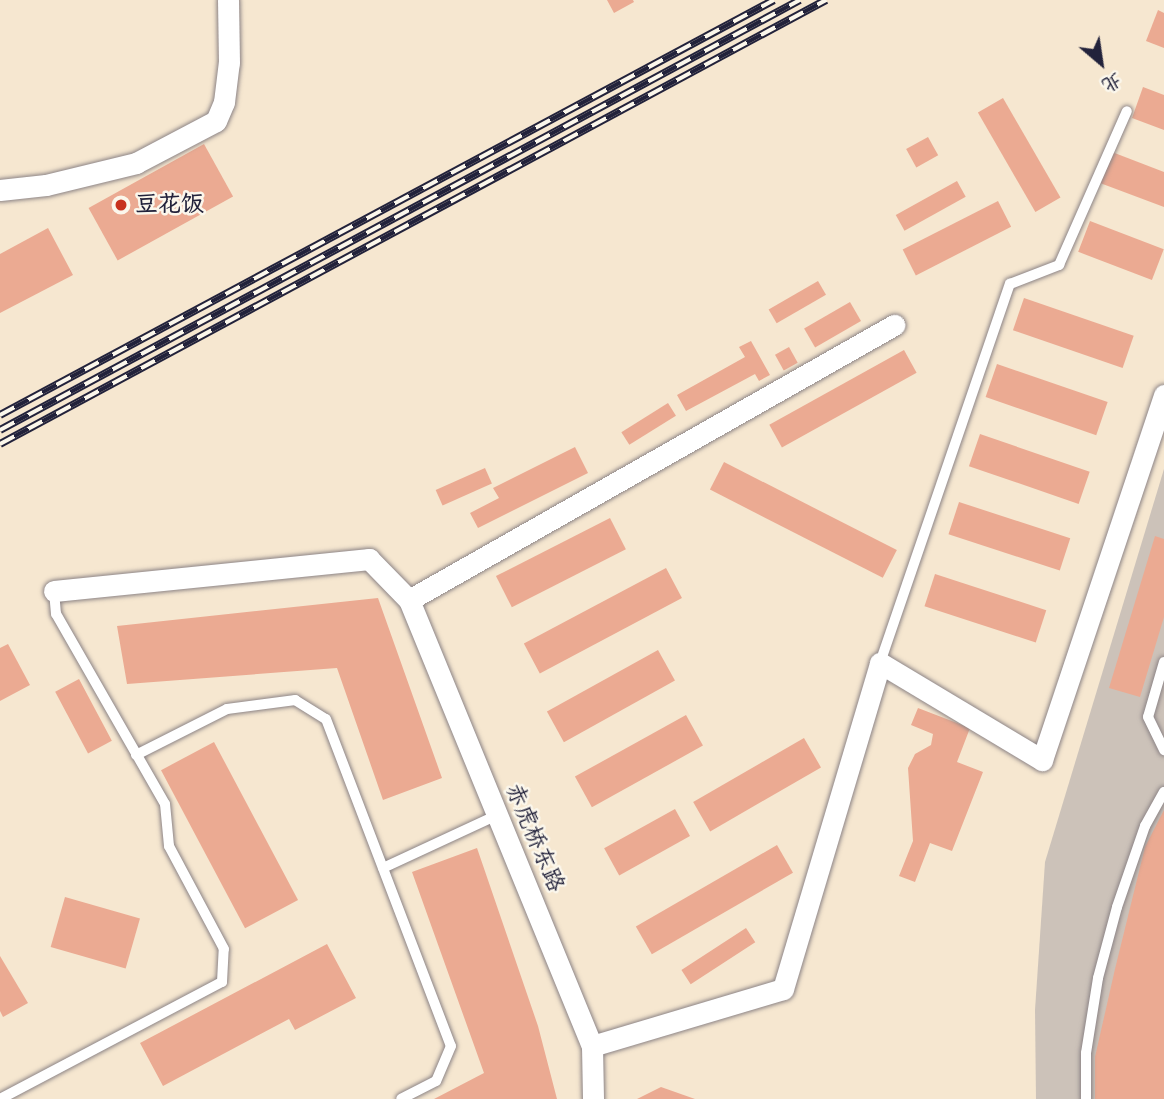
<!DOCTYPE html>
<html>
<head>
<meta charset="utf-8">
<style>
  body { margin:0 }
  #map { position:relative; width:1164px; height:1099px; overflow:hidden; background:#f6e7d0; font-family:Mynerve,"LXGW WenKai TC",sans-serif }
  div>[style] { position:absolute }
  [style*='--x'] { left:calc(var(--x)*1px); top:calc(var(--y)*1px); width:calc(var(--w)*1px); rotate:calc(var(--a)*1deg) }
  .industrial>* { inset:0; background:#ccc2b9 }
  .building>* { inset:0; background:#ebaa92; transform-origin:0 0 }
  .roads { filter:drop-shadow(0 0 2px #8c8486) drop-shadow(0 0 2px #8c8486) }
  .service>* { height:10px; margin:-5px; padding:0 5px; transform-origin:5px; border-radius:5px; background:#fff }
  .minor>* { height:21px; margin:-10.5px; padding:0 10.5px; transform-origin:10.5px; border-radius:10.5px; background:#fff }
  .rail>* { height:8px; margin-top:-4px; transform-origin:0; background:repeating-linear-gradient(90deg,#fbf7ec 0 16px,#22223b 0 32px); box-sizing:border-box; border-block:2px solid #22223b }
  .dots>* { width:19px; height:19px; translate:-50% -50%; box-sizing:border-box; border:4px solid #fbf7ec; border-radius:50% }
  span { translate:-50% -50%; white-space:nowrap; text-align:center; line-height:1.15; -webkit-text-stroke:5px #fbf7ec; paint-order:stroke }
  .poi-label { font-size:23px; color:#22223b; font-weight:700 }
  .left { translate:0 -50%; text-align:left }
  .street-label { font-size:23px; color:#22223b }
  .north { position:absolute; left:1066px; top:28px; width:70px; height:70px; -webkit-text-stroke:5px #fbf7ec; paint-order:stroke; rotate:151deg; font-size:19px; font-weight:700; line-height:28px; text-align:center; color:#22223b }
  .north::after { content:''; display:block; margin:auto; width:24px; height:32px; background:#22223b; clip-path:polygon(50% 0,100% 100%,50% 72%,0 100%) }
</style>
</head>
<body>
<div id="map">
  <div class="industrial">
    <div style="clip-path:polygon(1164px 469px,1164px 1099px,1036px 1099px,1035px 1010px,1045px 862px)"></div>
  </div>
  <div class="building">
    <div style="clip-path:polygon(607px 0,633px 0,634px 2px,614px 13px)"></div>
    <div style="clip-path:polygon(1158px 10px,1164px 13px,1164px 48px,1146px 41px)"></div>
    <div style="clip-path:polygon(1143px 87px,1164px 95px,1164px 130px,1132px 118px)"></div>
    <div style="left:1003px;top:98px;width:115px;height:29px;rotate:60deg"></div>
    <div style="left:928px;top:137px;width:21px;height:25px;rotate:61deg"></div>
    <div style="left:204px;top:144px;width:60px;height:132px;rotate:61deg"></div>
    <div style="clip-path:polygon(1112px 152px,1164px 172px,1164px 207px,1100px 183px)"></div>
    <div style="left:957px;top:181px;width:18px;height:70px;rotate:61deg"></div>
    <div style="left:998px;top:201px;width:29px;height:107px;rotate:63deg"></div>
    <div style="left:1090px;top:221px;width:79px;height:33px;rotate:21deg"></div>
    <div style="clip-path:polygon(48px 228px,73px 275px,0 313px,0 254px)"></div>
    <div style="left:818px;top:281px;width:16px;height:57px;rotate:60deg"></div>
    <div style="left:1024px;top:298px;width:116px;height:34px;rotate:19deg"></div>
    <div style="left:850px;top:302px;width:22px;height:53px;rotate:60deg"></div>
    <div style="clip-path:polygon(751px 341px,770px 375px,759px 381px,755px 374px,686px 411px,677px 395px,745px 357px,739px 347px)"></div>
    <div style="left:789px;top:347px;width:18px;height:16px;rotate:61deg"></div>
    <div style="left:904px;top:350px;width:26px;height:154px;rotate:61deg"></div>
    <div style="left:997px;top:364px;width:117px;height:35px;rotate:19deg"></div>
    <div style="left:668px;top:403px;width:15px;height:55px;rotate:58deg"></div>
    <div style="left:980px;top:434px;width:116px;height:34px;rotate:19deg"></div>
    <div style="clip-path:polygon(575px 447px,588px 473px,478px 528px,470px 513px,499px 498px,493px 488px)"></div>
    <div style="left:724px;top:462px;width:194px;height:31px;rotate:27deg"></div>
    <div style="left:485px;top:468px;width:17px;height:54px;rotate:66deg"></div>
    <div style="left:959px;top:502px;width:117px;height:34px;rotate:18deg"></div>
    <div style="left:610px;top:518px;width:35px;height:128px;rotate:63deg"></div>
    <div style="clip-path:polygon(1155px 536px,1164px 539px,1164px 617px,1140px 697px,1109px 688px)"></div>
    <div style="left:666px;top:568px;width:34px;height:161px;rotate:62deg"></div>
    <div style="left:935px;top:574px;width:117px;height:34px;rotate:18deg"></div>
    <div style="clip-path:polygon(378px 598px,442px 778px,383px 800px,337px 668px,127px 684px,117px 626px)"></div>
    <div style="clip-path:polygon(8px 644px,30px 685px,0 701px,0 648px)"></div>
    <div style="left:658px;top:650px;width:35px;height:127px;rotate:61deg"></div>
    <div style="left:79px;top:679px;width:70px;height:27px;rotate:62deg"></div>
    <div style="clip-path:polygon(918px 708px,970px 728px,957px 762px,983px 772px,952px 851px,930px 843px,915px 882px,899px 876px,913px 841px,908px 768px,915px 754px,931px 745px,933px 734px,911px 725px)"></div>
    <div style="left:686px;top:715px;width:35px;height:127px;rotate:61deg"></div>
    <div style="left:804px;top:738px;width:34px;height:128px;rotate:60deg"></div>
    <div style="left:214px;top:742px;width:179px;height:60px;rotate:62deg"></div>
    <div style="left:675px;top:809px;width:31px;height:81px;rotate:61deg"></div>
    <div style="clip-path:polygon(1164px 810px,1164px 1099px,1095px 1099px,1095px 1057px,1115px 969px,1145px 847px)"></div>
    <div style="left:777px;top:845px;width:32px;height:163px;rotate:60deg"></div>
    <div style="clip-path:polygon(477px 848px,538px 1026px,557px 1099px,434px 1099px,484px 1073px,412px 872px)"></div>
    <div style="left:65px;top:897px;width:78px;height:52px;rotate:16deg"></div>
    <div style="left:746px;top:928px;width:17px;height:77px;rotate:57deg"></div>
    <div style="clip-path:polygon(327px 944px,356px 998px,295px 1030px,289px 1019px,163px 1086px,140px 1043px)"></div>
    <div style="clip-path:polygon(0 956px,28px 1003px,3px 1017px,0 1011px)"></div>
    <div style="clip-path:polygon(661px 1087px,695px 1099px,637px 1099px)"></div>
  </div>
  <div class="roads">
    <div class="service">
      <div style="--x:1164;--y:662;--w:57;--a:106.2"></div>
      <div style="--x:1148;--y:717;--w:37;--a:64"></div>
      <div style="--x:880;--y:663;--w:401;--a:-71.1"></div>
      <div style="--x:1010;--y:284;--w:53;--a:-21.2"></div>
      <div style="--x:1059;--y:265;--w:168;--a:-66.2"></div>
      <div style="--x:136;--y:755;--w:102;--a:-26.8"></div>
      <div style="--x:227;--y:709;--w:69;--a:-7.5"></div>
      <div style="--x:295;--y:700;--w:36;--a:32"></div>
      <div style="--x:326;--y:719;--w:350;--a:69.1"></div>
      <div style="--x:451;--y:1046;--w:38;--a:113"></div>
      <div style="--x:436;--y:1081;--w:39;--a:153"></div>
      <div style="--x:383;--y:868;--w:123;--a:-24.9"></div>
      <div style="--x:0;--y:1099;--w:251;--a:-27.8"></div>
      <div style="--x:222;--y:982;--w:33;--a:-87"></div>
      <div style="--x:224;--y:949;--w:117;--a:-118.1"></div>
      <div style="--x:169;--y:846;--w:42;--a:-95.4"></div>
      <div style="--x:165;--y:804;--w:219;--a:-119.8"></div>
      <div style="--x:56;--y:614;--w:23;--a:-95"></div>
      <div style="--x:1086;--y:1099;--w:46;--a:-90"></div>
      <div style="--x:1086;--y:1053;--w:76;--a:-80.9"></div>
      <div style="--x:1098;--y:978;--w:73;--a:-75"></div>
      <div style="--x:1117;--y:907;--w:86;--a:-70.9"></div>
      <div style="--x:1145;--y:826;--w:39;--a:-61"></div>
    </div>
    <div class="minor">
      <div style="--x:0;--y:190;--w:46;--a:-6.2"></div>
      <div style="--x:46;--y:185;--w:93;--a:-13.7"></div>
      <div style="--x:136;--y:163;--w:90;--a:-27.7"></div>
      <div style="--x:216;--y:121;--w:21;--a:-67"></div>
      <div style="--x:224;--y:102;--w:39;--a:-83"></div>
      <div style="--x:229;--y:63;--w:63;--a:-90.9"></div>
      <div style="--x:54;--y:591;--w:317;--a:-5.8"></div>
      <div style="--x:369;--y:559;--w:57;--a:45.7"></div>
      <div style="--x:409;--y:600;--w:482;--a:67.7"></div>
      <div style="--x:592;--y:1046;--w:53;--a:88.9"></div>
      <div style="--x:409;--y:600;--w:558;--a:-29.55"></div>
      <div style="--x:592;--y:1046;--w:199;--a:-16.6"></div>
      <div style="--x:783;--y:989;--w:340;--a:-73.4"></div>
      <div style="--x:880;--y:663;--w:189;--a:30.9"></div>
      <div style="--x:1042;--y:760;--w:385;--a:-71.5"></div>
    </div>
  </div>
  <div class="rail">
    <div style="--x:0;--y:415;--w:878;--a:-28.2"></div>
    <div style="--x:0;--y:430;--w:908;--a:-28.26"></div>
    <div style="--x:0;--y:444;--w:938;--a:-28.26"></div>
  </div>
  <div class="dots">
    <div style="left:121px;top:205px;background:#c8321e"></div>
  </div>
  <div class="poi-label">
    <span class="left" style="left:135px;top:205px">豆花饭</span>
  </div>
  <div class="street-label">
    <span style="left:534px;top:838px;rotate:67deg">赤虎桥东路</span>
  </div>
  <div class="north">北</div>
</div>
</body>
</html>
